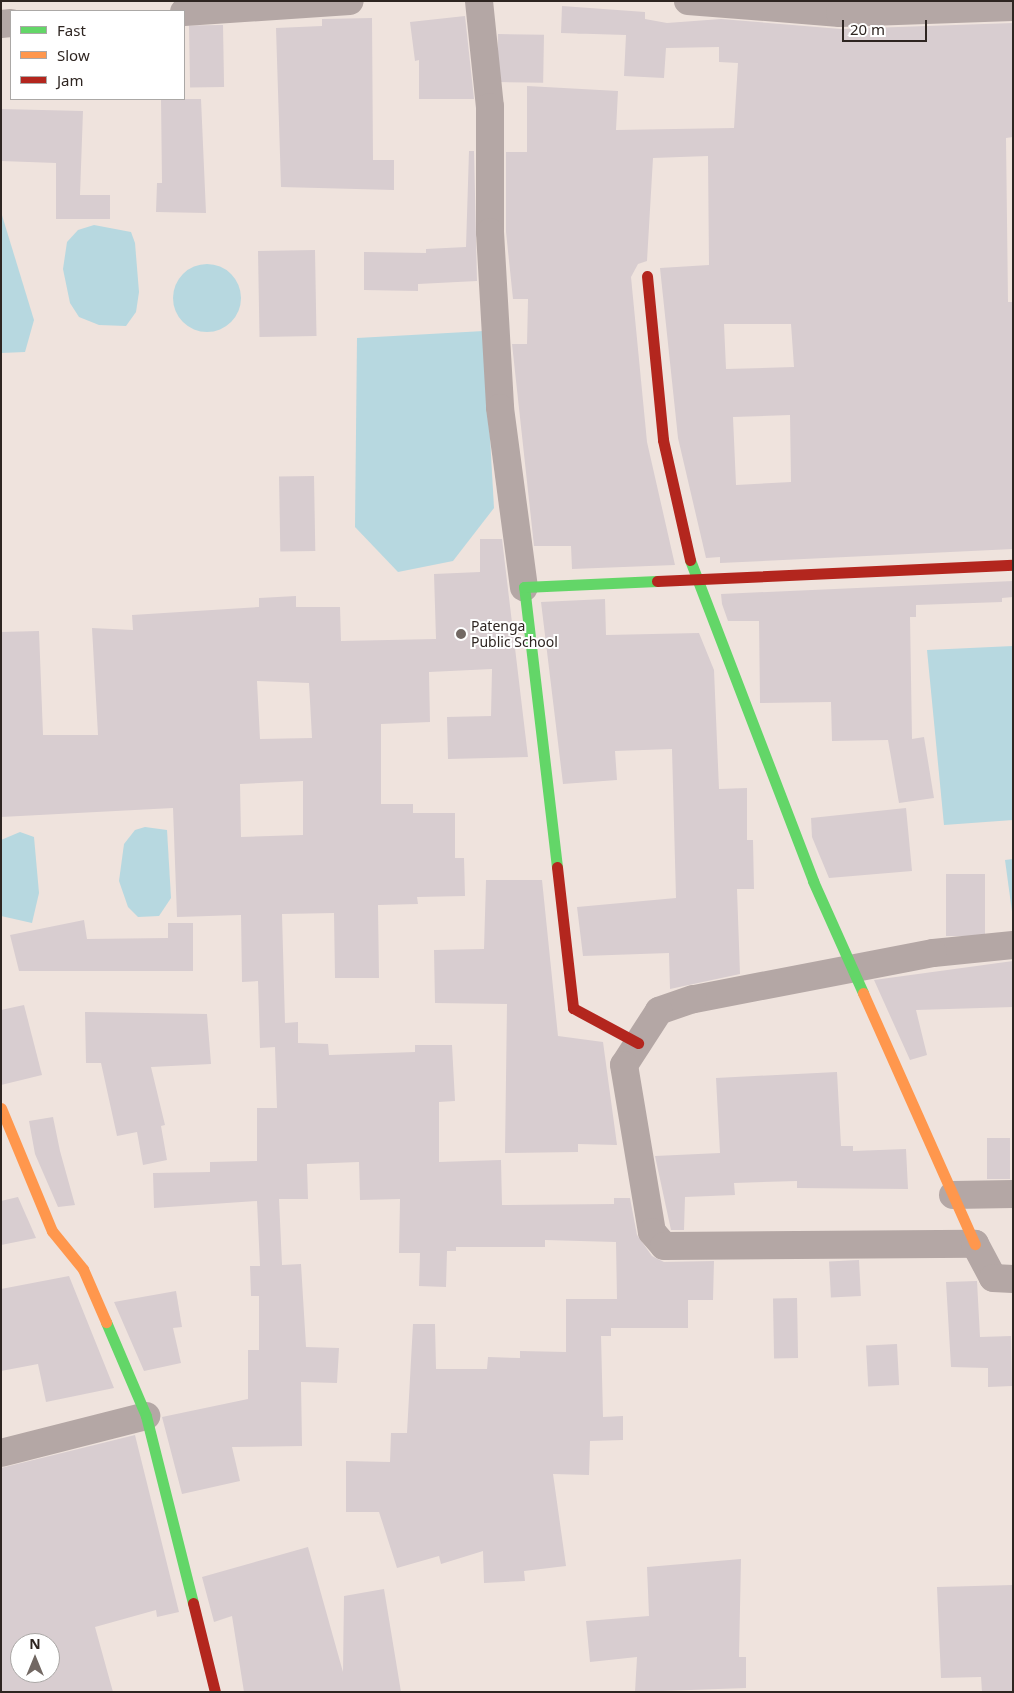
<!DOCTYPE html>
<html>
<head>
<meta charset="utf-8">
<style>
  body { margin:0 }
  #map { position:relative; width:1014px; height:1693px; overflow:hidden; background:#efe3dd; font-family:"Noto Sans",sans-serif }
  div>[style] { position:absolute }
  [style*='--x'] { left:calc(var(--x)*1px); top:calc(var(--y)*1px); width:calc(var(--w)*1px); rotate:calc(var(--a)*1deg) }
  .water>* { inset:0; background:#b7d8e0 }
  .round { border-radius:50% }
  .building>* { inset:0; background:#d8cdd0; transform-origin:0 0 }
  .street>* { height:28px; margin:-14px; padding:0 14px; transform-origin:14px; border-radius:14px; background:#b4a7a5 }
  .fast>* { height:11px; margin:-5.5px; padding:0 5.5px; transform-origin:5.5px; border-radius:5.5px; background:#63d668 }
  .slow>* { height:11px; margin:-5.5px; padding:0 5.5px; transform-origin:5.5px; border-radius:5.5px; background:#ff974d }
  .jam>* { height:11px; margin:-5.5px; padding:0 5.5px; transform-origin:5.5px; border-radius:5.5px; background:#b3261e }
  .dots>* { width:14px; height:14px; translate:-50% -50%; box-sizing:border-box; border:2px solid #fff; border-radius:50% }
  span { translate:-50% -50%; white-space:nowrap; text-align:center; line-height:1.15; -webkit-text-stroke:4px #fff; paint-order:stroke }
  .poi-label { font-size:14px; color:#2e2521 }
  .left { translate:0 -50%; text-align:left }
  .frame { position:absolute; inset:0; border:2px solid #2e2521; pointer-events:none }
  .legend { position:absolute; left:10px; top:10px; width:175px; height:90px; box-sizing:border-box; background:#fff; border:1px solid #aba8a6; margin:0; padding:6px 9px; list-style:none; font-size:15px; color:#2e2521 }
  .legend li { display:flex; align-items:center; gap:10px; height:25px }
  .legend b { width:25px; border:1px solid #aba8a6 }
  .north { position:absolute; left:10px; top:1633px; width:50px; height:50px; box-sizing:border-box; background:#fff; border:1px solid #aba8a6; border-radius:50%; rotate:0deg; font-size:14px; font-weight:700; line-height:20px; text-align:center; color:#2e2521 }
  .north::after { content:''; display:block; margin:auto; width:18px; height:22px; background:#726863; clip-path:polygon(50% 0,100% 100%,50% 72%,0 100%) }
  .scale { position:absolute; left:842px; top:20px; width:85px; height:22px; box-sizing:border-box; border:2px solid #2e2521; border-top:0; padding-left:6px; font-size:15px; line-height:18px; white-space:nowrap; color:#2e2521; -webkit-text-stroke:4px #fff; paint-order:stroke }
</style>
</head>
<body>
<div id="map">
  <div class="water">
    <div style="clip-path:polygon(1px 212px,34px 320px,25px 352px,1px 353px)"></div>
    <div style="clip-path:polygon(94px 225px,131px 232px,135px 243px,139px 292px,136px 312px,126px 326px,99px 325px,79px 317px,70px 303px,63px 269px,67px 242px,78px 230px)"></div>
    <div class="round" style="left:173px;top:264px;width:68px;height:68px"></div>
    <div style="clip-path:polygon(484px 331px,494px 508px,453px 561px,398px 572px,355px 527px,357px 338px)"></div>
    <div style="clip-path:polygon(1013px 646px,1013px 820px,944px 825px,927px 650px)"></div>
    <div style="clip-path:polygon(145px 827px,167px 830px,171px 898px,159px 916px,138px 917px,128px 907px,119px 881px,124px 844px,135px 830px)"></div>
    <div style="clip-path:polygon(20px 832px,34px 837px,39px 893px,32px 923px,1px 916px,1px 840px)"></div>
    <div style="clip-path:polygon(1013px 859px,1013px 919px,1005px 860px)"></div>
  </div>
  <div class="building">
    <div style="clip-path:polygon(evenodd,562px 6px,645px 12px,645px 19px,667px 23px,721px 19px,841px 29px,1013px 23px,1013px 137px,1006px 138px,1008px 302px,1013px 302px,1013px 549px,720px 563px,720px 557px,706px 558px,678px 438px,660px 268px,709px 265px,708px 156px,653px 158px,647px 261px,638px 264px,631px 277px,647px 442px,675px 565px,572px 569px,571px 546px,534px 546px,512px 344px,527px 344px,528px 299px,513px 299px,506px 232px,506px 152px,527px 152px,527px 86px,618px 91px,616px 130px,734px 128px,738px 63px,719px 62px,719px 47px,666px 48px,664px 78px,624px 76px,626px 35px,561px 33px,562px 6px,724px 324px,791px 324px,794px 367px,726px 369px,724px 324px,562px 6px,790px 415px,791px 482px,736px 485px,733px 417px,790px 415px)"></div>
    <div style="clip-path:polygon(465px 16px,474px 99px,419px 99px,419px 60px,415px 61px,410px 22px)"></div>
    <div style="clip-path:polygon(372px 18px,373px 160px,394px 160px,394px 190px,281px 187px,276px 28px,322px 26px,322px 19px)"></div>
    <div style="left:223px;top:25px;width:62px;height:34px;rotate:89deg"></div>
    <div style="left:498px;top:34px;width:46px;height:48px;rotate:1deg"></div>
    <div style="clip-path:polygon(161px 99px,201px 99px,206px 213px,156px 212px,157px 183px,162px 183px)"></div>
    <div style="clip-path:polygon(1px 109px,83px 111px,80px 195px,110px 195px,110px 219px,56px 219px,56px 163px,1px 161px)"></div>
    <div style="clip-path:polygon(469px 151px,474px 151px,477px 281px,418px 284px,418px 291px,364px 290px,364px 252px,426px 253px,426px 249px,466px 247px)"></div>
    <div style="left:315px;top:250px;width:86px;height:57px;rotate:89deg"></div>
    <div style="left:314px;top:476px;width:75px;height:35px;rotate:89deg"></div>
    <div style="clip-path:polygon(evenodd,480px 539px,502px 539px,528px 757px,448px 759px,447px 717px,491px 716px,492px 669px,429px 672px,430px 722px,381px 724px,381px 804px,413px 804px,413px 813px,455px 813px,455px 858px,464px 858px,465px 896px,417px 897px,418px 904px,378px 905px,379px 978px,335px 978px,334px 913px,282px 914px,285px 1023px,298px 1022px,298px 1043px,328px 1044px,329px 1055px,415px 1052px,415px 1045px,452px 1045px,455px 1101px,439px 1102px,439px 1162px,501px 1160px,502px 1205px,614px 1204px,614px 1198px,630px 1198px,637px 1235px,652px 1256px,664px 1262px,714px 1261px,713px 1300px,688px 1300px,688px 1328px,611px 1328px,611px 1336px,601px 1336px,603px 1417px,623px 1416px,623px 1440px,590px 1441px,589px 1475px,553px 1474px,566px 1566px,524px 1571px,525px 1581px,484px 1583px,483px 1551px,441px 1564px,439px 1556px,397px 1568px,379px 1512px,346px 1512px,346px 1461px,390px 1462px,391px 1433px,407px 1433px,413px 1324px,435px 1324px,436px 1369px,487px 1369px,488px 1357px,520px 1358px,520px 1351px,566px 1352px,566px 1299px,617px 1299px,616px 1242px,545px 1240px,545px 1247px,456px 1247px,456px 1251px,447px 1251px,446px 1287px,419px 1286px,420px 1253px,399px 1253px,400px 1199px,360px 1200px,359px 1162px,307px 1164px,308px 1199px,279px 1199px,282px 1265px,301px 1264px,306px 1347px,339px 1348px,337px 1383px,301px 1382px,302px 1446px,232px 1447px,240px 1481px,182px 1494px,162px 1417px,248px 1399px,248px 1350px,259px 1350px,259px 1296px,251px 1296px,250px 1266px,260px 1266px,257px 1201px,154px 1208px,153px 1173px,210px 1172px,210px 1162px,257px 1161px,257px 1108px,277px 1108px,275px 1047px,260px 1048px,258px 981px,242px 982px,241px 915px,177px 917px,173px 808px,1px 817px,1px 632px,39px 631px,43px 735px,98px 735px,92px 628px,133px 630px,132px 615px,259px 607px,259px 598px,296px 596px,296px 607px,340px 607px,341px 641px,436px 639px,434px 574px,480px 572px,480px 539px,257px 681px,309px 683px,312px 738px,260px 739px,257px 681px,480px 539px,303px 781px,303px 835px,241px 837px,240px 784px,303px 781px)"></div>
    <div style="clip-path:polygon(1013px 581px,1013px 597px,1002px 598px,1002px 602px,916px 605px,916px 617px,910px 617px,912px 739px,924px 737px,934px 798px,899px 803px,888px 740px,832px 741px,831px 702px,760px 703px,759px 621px,728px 621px,722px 604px,721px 594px)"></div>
    <div style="clip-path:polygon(605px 599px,606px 635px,699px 633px,714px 670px,719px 789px,747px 788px,747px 840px,753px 840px,754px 889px,737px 889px,740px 974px,670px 989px,669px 953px,583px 956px,577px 907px,676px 898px,672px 749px,615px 751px,617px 780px,563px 784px,541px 602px)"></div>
    <div style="clip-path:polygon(906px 808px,912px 871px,829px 878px,812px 837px,811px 818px)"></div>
    <div style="left:946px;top:874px;width:39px;height:62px"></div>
    <div style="clip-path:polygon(486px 880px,542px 880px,558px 1036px,603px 1042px,617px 1145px,578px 1144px,578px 1152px,505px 1153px,507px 1004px,435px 1003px,434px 950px,484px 949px)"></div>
    <div style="clip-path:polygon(84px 920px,87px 939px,168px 938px,168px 923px,193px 923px,193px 971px,19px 971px,10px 935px)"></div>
    <div style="clip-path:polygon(1013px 961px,1013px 1007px,916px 1010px,927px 1055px,910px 1060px,874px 980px)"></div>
    <div style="clip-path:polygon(24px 1005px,42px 1075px,1px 1085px,1px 1010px)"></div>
    <div style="clip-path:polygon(85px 1012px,207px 1014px,211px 1064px,151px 1067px,165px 1125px,161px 1126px,167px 1160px,143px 1165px,137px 1132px,117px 1136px,101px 1063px,86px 1063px)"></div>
    <div style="clip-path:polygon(837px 1072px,841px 1146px,853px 1146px,853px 1151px,906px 1149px,908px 1189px,797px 1188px,797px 1181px,734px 1183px,735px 1195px,685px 1197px,684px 1230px,671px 1230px,655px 1156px,720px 1153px,716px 1078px)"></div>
    <div style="clip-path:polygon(53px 1117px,60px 1151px,75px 1205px,58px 1207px,35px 1154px,29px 1121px)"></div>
    <div style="left:987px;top:1138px;width:23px;height:41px"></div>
    <div style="clip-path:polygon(18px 1197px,36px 1238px,1px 1245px,1px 1201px)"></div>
    <div style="left:859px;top:1260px;width:36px;height:30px;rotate:87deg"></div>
    <div style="clip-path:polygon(69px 1276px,114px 1388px,46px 1402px,38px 1364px,1px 1371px,1px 1289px)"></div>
    <div style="clip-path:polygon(977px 1281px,980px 1337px,1011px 1336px,1012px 1386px,988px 1387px,988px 1368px,951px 1367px,946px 1282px)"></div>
    <div style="clip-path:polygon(176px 1291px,182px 1327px,173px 1328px,181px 1363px,144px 1371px,114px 1302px)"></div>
    <div style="left:797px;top:1298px;width:60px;height:24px;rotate:89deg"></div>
    <div style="left:897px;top:1344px;width:41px;height:31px;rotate:87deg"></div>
    <div style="clip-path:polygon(evenodd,135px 1435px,179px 1612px,157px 1617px,156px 1610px,95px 1627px,113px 1692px,1px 1692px,1px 1468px,135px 1435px,20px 1643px,50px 1643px,50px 1673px,20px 1673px,20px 1643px)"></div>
    <div style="clip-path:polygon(308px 1547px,343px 1672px,344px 1596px,384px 1589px,401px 1692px,244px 1692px,232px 1616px,214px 1622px,202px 1577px)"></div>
    <div style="clip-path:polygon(741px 1559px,739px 1657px,746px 1657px,746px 1688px,635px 1692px,637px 1657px,590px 1662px,586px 1621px,649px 1616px,647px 1567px)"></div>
    <div style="clip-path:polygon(1013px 1585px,1013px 1692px,982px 1692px,981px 1677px,941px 1678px,937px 1587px)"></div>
  </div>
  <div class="street">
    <div style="--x:479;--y:1;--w:107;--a:84.1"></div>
    <div style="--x:490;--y:107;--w:125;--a:90"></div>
    <div style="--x:490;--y:232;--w:176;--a:86.7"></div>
    <div style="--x:500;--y:408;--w:181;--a:82.4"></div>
    <div style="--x:688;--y:1;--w:152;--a:4.5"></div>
    <div style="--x:840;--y:13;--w:173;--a:-2"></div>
    <div style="--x:184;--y:12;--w:166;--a:-3.8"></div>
    <div style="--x:1;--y:24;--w:10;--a:-6"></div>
    <div style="--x:1013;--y:945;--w:80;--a:174.3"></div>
    <div style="--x:933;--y:953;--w:244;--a:169.1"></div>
    <div style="--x:693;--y:999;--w:36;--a:161"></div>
    <div style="--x:659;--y:1011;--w:64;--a:122.9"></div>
    <div style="--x:624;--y:1065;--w:169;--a:80.5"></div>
    <div style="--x:652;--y:1232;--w:18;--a:49"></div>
    <div style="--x:664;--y:1246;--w:311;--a:-0.4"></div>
    <div style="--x:975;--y:1244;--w:38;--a:62"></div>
    <div style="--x:993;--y:1278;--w:20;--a:3"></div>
    <div style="--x:953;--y:1195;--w:60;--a:-1"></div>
    <div style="--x:1;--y:1453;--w:150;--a:-14.3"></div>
  </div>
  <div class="fast">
    <div style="--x:690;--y:560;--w:344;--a:69"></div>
    <div style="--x:813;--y:881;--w:123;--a:65.9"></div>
    <div style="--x:557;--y:867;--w:282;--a:-96.7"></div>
    <div style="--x:524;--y:587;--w:133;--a:-2.6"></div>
    <div style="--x:106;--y:1322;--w:102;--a:66.9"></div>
    <div style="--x:146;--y:1416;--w:193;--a:75.9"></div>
  </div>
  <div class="slow">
    <div style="--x:863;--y:993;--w:275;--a:66"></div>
    <div style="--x:1;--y:1108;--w:133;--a:67.5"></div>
    <div style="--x:52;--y:1231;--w:49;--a:50.8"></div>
    <div style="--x:83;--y:1269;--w:58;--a:66.5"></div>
  </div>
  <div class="jam">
    <div style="--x:647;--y:276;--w:165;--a:84.4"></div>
    <div style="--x:663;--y:440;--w:123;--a:77.3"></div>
    <div style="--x:657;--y:581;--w:356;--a:-2.6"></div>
    <div style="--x:557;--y:867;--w:142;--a:83.5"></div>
    <div style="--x:573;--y:1008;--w:74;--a:28.3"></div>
    <div style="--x:193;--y:1603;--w:92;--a:76.1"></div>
  </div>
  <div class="dots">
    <div style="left:461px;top:634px;background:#726863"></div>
  </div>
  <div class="poi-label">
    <span class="left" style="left:471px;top:634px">Patenga<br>Public School</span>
  </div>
  <div class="frame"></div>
  <ul class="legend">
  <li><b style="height:6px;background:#63d668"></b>Fast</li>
  <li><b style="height:6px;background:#ff974d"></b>Slow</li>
  <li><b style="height:6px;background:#b3261e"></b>Jam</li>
  </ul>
  <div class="north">N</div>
  <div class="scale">20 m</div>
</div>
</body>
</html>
